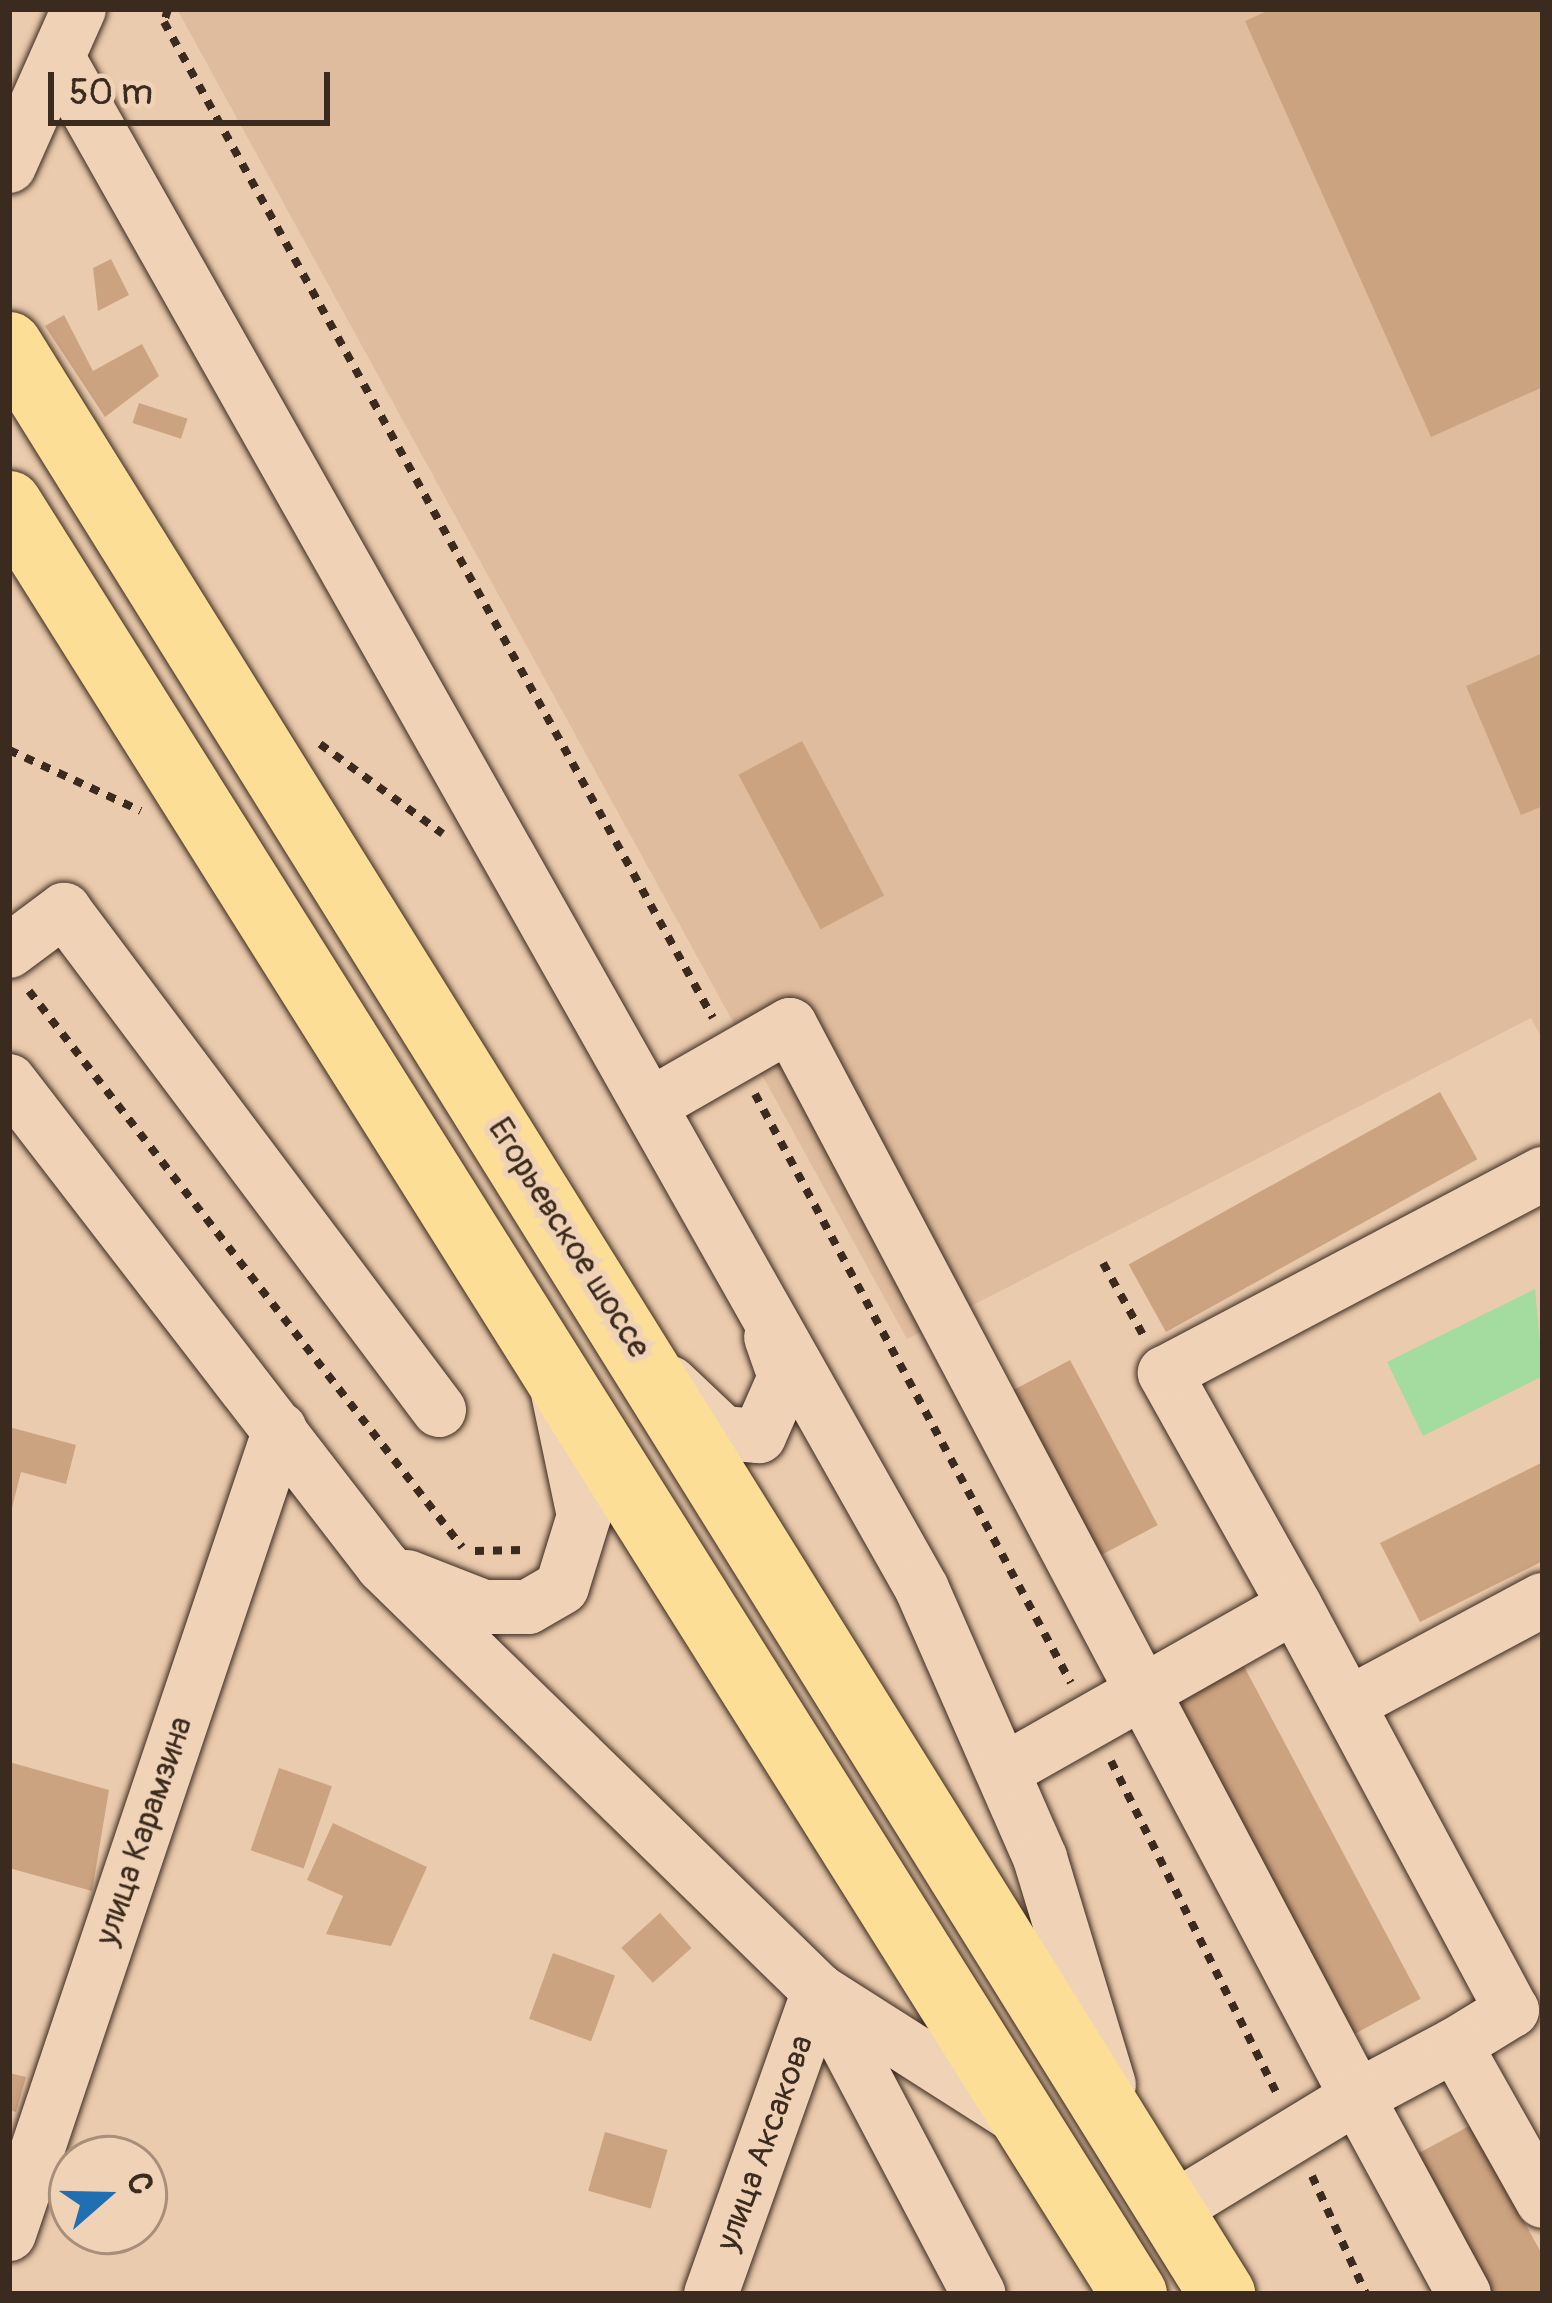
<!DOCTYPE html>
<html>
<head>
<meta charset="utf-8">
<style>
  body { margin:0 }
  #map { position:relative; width:1552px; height:2303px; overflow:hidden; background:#ebcbad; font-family:Pangolin,sans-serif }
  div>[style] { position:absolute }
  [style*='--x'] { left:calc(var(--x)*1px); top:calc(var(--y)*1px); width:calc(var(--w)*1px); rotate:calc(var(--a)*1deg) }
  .built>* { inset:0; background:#dfbc9d }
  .green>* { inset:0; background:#a4db9f }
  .building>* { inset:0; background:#cca381; transform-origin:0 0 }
  .path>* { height:8px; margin-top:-4px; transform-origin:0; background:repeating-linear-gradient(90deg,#3b2a1e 0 9px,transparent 0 18px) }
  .roads { filter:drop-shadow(0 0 3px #3b2a1e) drop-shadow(0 0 3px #3b2a1e) }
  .minor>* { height:54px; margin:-27px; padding:0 27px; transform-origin:27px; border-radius:27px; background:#f0d3b7 }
  .major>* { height:66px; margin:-33px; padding:0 33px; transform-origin:33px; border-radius:33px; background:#fcde96 }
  span { translate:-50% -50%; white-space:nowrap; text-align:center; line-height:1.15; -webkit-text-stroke:12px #f0d3b7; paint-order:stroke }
  .street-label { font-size:33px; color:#3b2a1e }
  .frame { position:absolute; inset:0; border:12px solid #3b2a1e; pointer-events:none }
  .north { position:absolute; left:48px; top:2135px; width:120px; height:120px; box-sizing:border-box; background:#f0d3b7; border:3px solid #a88f7a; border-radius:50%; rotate:70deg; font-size:33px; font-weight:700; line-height:48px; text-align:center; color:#3b2a1e }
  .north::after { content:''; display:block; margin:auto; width:42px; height:54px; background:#1f6fb2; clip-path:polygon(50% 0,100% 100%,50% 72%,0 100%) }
  .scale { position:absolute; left:48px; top:72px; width:282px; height:54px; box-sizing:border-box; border:6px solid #3b2a1e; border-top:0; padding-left:15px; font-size:36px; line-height:42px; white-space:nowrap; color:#3b2a1e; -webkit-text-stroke:9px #f0d3b7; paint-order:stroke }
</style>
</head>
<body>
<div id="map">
  <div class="built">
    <div style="clip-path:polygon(177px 9px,1543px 9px,1543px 1040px,1531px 1018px,907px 1339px)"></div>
  </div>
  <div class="green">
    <div style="clip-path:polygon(1535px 1289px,1543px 1376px,1423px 1436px,1387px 1362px)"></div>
  </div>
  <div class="building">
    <div style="clip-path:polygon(1272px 9px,1543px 9px,1543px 387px,1431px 437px,1245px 21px)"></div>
    <div style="clip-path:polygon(111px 259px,129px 295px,98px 311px,93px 268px)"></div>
    <div style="clip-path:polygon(64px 315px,93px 371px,142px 344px,159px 376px,105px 417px,45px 326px)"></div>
    <div style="left:139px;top:403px;width:51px;height:21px;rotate:18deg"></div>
    <div style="clip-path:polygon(1543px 653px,1543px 806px,1521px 815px,1466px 686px)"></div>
    <div style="left:802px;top:741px;width:175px;height:72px;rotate:62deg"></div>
    <div style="left:1440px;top:1092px;width:77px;height:356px;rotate:61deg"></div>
    <div style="left:1070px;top:1360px;width:187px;height:74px;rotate:62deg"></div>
    <div style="clip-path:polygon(9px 1427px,76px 1445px,66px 1484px,21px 1472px,11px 1512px)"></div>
    <div style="clip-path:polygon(1543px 1462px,1543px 1561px,1420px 1622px,1380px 1543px)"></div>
    <div style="left:1239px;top:1657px;width:387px;height:77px;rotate:62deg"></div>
    <div style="clip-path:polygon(9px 1762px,109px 1790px,92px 1891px,9px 1868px)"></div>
    <div style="left:279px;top:1768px;width:56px;height:87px;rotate:19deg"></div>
    <div style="clip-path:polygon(333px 1823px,427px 1867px,391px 1946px,326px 1934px,343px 1896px,307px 1880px)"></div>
    <div style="left:660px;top:1913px;width:47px;height:52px;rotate:48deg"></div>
    <div style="left:553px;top:1953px;width:66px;height:70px;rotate:20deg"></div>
    <div style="clip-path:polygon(9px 2073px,26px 2077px,16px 2112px,9px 2110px)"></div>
    <div style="clip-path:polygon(1471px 2125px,1543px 2256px,1543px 2294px,1479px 2294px,1406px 2160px)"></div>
    <div style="left:605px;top:2132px;width:65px;height:61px;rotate:16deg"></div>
  </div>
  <div class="path">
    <div style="--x:168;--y:9;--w:14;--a:107"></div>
    <div style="--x:164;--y:22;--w:1137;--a:61.14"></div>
    <div style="--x:320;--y:744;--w:152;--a:36.2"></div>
    <div style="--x:9;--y:750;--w:145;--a:24.8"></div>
    <div style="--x:29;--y:991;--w:705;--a:52.09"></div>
    <div style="--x:755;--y:1094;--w:668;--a:61.79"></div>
    <div style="--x:1103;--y:1263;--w:82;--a:60.9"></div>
    <div style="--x:475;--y:1551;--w:50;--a:-1.1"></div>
    <div style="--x:1111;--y:1761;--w:374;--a:63.5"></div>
    <div style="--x:1312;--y:2176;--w:130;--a:65.4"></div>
  </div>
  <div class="roads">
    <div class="minor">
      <div style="--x:58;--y:58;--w:1758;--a:60.56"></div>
      <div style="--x:922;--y:1589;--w:294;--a:66.3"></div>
      <div style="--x:1040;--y:1858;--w:237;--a:73.1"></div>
      <div style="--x:9;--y:166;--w:172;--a:-66"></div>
      <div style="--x:9;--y:951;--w:69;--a:-36.7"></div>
      <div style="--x:64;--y:910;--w:625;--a:53.13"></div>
      <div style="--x:9;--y:1081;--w:612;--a:52.36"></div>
      <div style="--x:383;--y:1566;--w:609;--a:44.27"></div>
      <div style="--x:819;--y:1991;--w:236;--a:32.5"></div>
      <div style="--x:652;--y:1104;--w:159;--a:-29.8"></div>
      <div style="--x:790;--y:1025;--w:1213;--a:62.12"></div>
      <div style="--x:1357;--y:2097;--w:111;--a:-28"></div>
      <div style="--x:670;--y:1383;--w:73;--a:43.3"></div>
      <div style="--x:723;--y:1433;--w:36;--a:5"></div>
      <div style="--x:759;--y:1436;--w:64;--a:-66.2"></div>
      <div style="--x:785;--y:1377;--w:42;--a:-109.3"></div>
      <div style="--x:407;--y:1577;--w:83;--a:21.3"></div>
      <div style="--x:484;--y:1607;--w:44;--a:0"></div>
      <div style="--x:528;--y:1607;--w:39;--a:-30"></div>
      <div style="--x:562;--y:1587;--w:74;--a:-72.8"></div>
      <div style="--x:584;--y:1516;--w:126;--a:-101.9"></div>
      <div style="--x:1295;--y:1606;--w:267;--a:-119.2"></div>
      <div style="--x:1165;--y:1373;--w:427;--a:-27.8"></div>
      <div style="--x:1348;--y:1704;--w:221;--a:-28.1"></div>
      <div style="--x:1003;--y:1771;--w:335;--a:-29.5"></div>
      <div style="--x:1295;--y:1606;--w:459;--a:61.8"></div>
      <div style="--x:1512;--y:2010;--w:67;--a:148.4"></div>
      <div style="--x:1455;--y:2045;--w:179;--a:60.6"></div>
      <div style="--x:820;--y:1993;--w:340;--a:62.2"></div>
      <div style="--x:1171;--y:2210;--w:218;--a:-31.3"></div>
      <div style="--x:1357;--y:2097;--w:224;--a:61.5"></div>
      <div style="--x:9;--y:2234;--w:849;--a:-71.39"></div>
      <div style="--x:711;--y:2294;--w:322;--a:-70.4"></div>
    </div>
    <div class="major">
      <div style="--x:9;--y:345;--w:2296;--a:58.1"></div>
      <div style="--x:9;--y:504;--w:2114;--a:57.85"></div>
    </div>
  </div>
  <div class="street-label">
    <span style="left:569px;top:1238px;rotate:58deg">Егорьевское шоссе</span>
    <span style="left:144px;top:1831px;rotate:-71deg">улица Карамзина</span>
    <span style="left:765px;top:2143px;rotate:-70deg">улица Аксакова</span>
  </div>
  <div class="frame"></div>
  <div class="north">С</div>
  <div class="scale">50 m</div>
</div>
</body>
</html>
